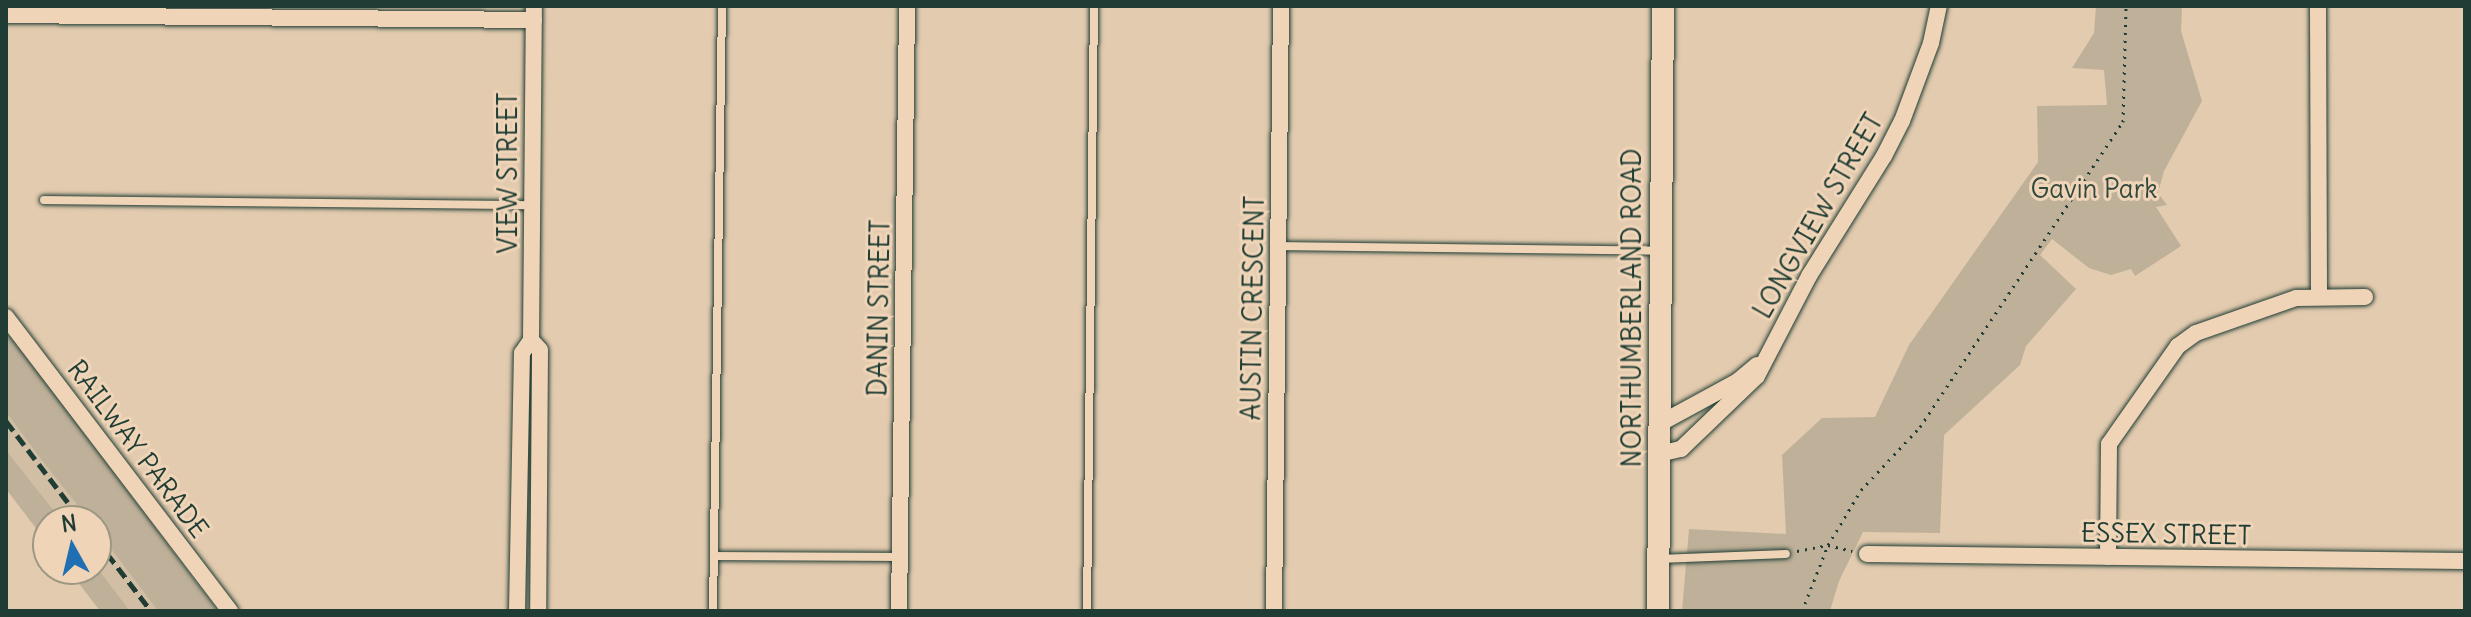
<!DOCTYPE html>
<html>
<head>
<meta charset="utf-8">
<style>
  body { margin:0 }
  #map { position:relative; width:2471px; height:617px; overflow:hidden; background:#e3cbaf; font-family:Delius,sans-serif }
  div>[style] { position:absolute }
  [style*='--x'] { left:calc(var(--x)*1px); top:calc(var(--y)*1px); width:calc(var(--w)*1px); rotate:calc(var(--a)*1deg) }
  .built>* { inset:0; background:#d1bea4 }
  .green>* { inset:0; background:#bfb099 }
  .path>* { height:3px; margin-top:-1.5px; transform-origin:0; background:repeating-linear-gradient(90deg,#1f3d34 0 2px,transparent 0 8px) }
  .roads { filter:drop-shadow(0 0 2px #1f3d34) drop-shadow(0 0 2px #1f3d34) }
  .lane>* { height:8px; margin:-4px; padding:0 4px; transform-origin:4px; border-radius:4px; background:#f0d4b7 }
  .street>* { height:16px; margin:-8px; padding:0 8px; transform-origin:8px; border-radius:8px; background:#f0d4b7 }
  .secondary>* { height:22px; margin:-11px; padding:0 11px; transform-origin:11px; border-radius:11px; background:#f0d4b7 }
  .rail>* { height:5px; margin-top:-2.5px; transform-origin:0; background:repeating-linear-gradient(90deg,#1f3d34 0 12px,transparent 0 18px) }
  span { translate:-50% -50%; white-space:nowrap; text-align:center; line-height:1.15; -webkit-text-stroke:6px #f0d4b7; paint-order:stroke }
  .street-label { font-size:26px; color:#1f3d34 }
  .park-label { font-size:26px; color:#2f483e }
  .frame { position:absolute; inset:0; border:8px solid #1f3d34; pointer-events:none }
  .north { position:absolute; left:32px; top:505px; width:80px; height:80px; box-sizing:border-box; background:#f0d4b7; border:2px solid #9c9883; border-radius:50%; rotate:352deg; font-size:22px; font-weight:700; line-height:32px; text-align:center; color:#1f3d34 }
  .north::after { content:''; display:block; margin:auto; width:28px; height:36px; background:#1f6fb2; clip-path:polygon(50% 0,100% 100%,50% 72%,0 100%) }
</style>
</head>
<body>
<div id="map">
  <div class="built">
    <div style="clip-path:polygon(6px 412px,40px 458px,90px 521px,62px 521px,6px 450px)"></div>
    <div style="clip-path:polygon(96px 529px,158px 611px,130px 611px,96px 566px)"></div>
  </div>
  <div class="green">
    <div style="clip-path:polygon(2096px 6px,2182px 6px,2181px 31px,2202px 101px,2164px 171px,2158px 193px,2167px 205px,2156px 207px,2181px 246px,2135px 276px,2131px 269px,2111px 275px,2089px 268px,2052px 239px,2040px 255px,2076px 289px,2026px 346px,2020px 365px,1944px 435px,1940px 533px,1863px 532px,1839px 581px,1830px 611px,1682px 611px,1689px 529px,1786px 534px,1782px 455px,1822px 418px,1875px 417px,1909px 345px,2038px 162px,2037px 106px,2107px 105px,2104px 70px,2072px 68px,2094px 33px)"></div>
    <div style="clip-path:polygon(6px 332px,54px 393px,218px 611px,158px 611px,96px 529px,96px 521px,90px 521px,40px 458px,6px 412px)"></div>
    <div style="clip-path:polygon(6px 450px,62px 521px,48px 521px,48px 544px,6px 489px)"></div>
    <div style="clip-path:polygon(96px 566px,130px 611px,100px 611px,68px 569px,96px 569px)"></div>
  </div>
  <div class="path">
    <div style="--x:1797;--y:551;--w:32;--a:-11"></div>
    <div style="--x:1828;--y:545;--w:25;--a:14"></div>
    <div style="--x:1802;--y:611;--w:71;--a:-68.5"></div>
    <div style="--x:1828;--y:545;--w:64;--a:-59"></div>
    <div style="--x:1861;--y:490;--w:86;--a:-46.9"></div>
    <div style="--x:1920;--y:427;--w:366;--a:-56.4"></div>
    <div style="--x:2123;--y:122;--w:116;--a:-88.5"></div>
  </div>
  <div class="roads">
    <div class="lane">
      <div style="--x:44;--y:200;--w:487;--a:0.6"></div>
      <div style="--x:1278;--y:246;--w:382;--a:0.7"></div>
      <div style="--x:714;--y:556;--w:186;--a:0.3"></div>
      <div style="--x:1659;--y:559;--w:127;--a:-2.3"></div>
      <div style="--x:713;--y:611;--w:605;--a:-89.15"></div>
      <div style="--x:1087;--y:611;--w:605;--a:-89.34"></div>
    </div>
    <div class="street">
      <div style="--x:2318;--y:6;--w:290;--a:89.8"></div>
      <div style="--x:6;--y:15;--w:528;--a:0.54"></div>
      <div style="--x:6;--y:317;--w:370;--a:52.7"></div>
      <div style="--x:531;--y:340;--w:13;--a:48"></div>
      <div style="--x:540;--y:350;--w:261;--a:90.4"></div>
      <div style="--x:1659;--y:424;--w:90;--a:-28.6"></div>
      <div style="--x:1738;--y:381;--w:25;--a:-40"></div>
      <div style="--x:1659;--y:454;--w:23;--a:-13"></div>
      <div style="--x:1681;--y:449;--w:105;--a:-43.8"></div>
      <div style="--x:1757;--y:376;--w:113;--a:-62.5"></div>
      <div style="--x:1809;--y:276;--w:142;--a:-58"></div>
      <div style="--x:1884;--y:156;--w:39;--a:-63"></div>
      <div style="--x:1902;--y:121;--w:83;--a:-69.6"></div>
      <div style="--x:1931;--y:43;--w:38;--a:-78"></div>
      <div style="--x:1867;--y:554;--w:598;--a:0.67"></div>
      <div style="--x:2108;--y:557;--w:113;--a:-89.5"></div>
      <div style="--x:2109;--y:444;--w:120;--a:-54.9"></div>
      <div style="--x:2178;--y:346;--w:22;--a:-36"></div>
      <div style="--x:2196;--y:333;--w:106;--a:-19.3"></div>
      <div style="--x:2296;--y:298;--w:69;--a:-0.8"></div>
      <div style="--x:517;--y:611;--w:258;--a:-88.9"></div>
      <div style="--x:522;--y:353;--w:16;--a:-55"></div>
      <div style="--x:531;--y:340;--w:334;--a:-89.5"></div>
      <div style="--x:899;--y:611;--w:605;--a:-89.24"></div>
      <div style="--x:1274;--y:611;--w:605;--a:-89.34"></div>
    </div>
    <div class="secondary">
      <div style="--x:1658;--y:611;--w:605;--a:-89.53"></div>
    </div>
  </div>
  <div class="rail">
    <div style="--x:6;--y:421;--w:126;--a:52.8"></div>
    <div style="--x:96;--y:539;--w:91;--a:52.6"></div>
  </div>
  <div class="street-label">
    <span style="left:508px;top:173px;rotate:-90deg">VIEW STREET</span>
    <span style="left:1818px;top:216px;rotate:-60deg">LONGVIEW STREET</span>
    <span style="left:879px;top:308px;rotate:-89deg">DANIN STREET</span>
    <span style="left:1253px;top:308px;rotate:-89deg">AUSTIN CRESCENT</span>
    <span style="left:1632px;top:308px;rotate:-90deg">NORTHUMBERLAND ROAD</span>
    <span style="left:138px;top:449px;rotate:53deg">RAILWAY PARADE</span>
    <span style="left:2166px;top:534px;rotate:1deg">ESSEX STREET</span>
  </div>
  <div class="park-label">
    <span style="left:2094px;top:189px">Gavin Park</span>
  </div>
  <div class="frame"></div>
  <div class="north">N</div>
</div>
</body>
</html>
